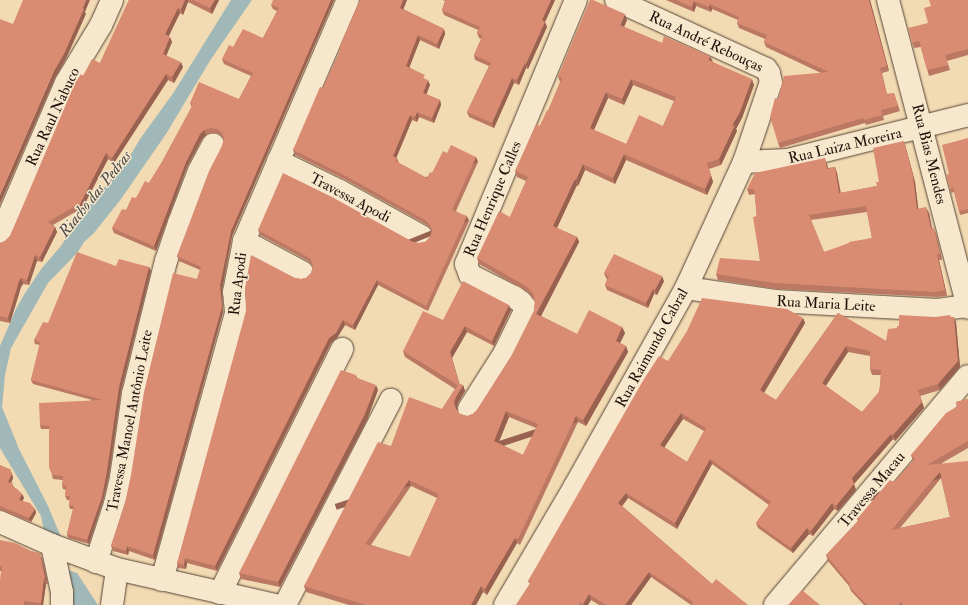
<!DOCTYPE html>
<html>
<head>
<meta charset="utf-8">
<style>
  body { margin:0 }
  #map { position:relative; width:968px; height:605px; overflow:hidden; background:#f2dab2; font-family:"IM FELL Double Pica",serif }
  div>[style] { position:absolute }
  [style*='--x'] { left:calc(var(--x)*1px); top:calc(var(--y)*1px); width:calc(var(--w)*1px); rotate:calc(var(--a)*1deg) }
  .water>* { inset:0; background:#a0b8b7 }
  .roads { filter:drop-shadow(0 0 1px #554436) drop-shadow(0 0 1px #554436) }
  .minor>* { height:22px; margin:-11px; padding:0 11px; transform-origin:11px; border-radius:11px; background:#f7e7cd }
  .wall>* { inset:0; background:#bb7863 }
  .shaded-wall>* { inset:0; background:#996250; transform-origin:0 0 }
  .building>* { inset:0; background:#da8c73 }
  span { translate:-50% -50%; white-space:nowrap; text-align:center; line-height:1.15; -webkit-text-stroke:3px #f7e7cd; paint-order:stroke }
  .street-label { font-size:15px; color:#21120c }
  .water-label { font-size:16px; color:#4d4c48; font-style:italic }
</style>
</head>
<body>
<div id="map">
  <div class="water">
    <div style="clip-path:polygon(231px 0,252px 0,211px 59px,166px 134px,121px 199px,94px 233px,84px 242px,78px 252px,48px 283px,11px 348px,5px 375px,2px 407px,19px 449px,48px 506px,61px 537px,44px 531px,41px 516px,0 448px,0 346px,16px 309px,25px 293px,42px 268px,61px 246px,76px 222px,130px 156px,140px 139px,174px 92px)"></div>
    <div style="clip-path:polygon(61px 568px,77px 573px,98px 605px,70px 605px)"></div>
  </div>
  <div class="roads">
    <div class="minor">
      <div style="--x:888;--y:0;--w:318;--a:75.4"></div>
      <div style="--x:278;--y:161;--w:69;--a:25.8"></div>
      <div style="--x:340;--y:191;--w:93;--a:29.1"></div>
      <div style="--x:744;--y:162;--w:44;--a:-2.6"></div>
      <div style="--x:788;--y:160;--w:186;--a:-14"></div>
      <div style="--x:0;--y:236;--w:167;--a:-66.7"></div>
      <div style="--x:66;--y:83;--w:68;--a:-58.9"></div>
      <div style="--x:101;--y:25;--w:27;--a:-66"></div>
      <div style="--x:244;--y:241;--w:66;--a:28.1"></div>
      <div style="--x:686;--y:288;--w:90;--a:8.3"></div>
      <div style="--x:775;--y:301;--w:163;--a:3.2"></div>
      <div style="--x:938;--y:310;--w:29;--a:-8"></div>
      <div style="--x:469;--y:409;--w:65;--a:-57.5"></div>
      <div style="--x:504;--y:354;--w:48;--a:-64"></div>
      <div style="--x:525;--y:311;--w:4;--a:-90"></div>
      <div style="--x:525;--y:307;--w:6;--a:-129"></div>
      <div style="--x:521;--y:302;--w:9;--a:-144"></div>
      <div style="--x:514;--y:297;--w:49;--a:-153.4"></div>
      <div style="--x:470;--y:275;--w:12;--a:-110"></div>
      <div style="--x:466;--y:264;--w:286;--a:-67.4"></div>
      <div style="--x:0;--y:522;--w:57;--a:23.9"></div>
      <div style="--x:52;--y:545;--w:69;--a:20.3"></div>
      <div style="--x:117;--y:569;--w:162;--a:12.8"></div>
      <div style="--x:52;--y:545;--w:48;--a:78"></div>
      <div style="--x:62;--y:592;--w:13;--a:90"></div>
      <div style="--x:96;--y:562;--w:61;--a:-71.9"></div>
      <div style="--x:115;--y:504;--w:28;--a:-77"></div>
      <div style="--x:121;--y:477;--w:84;--a:-81.8"></div>
      <div style="--x:133;--y:394;--w:137;--a:-76.1"></div>
      <div style="--x:166;--y:261;--w:40;--a:-71.1"></div>
      <div style="--x:179;--y:223;--w:56;--a:-69"></div>
      <div style="--x:199;--y:171;--w:30;--a:-62"></div>
      <div style="--x:162;--y:580;--w:277;--a:-74.5"></div>
      <div style="--x:236;--y:313;--w:21;--a:-95"></div>
      <div style="--x:234;--y:292;--w:52;--a:-78.9"></div>
      <div style="--x:244;--y:241;--w:262;--a:-66.7"></div>
      <div style="--x:220;--y:593;--w:273;--a:-63.4"></div>
      <div style="--x:112;--y:605;--w:36;--a:-82"></div>
      <div style="--x:285;--y:605;--w:231;--a:-62.7"></div>
      <div style="--x:505;--y:605;--w:138;--a:-59.5"></div>
      <div style="--x:575;--y:486;--w:227;--a:-60.7"></div>
      <div style="--x:686;--y:288;--w:139;--a:-65.3"></div>
      <div style="--x:744;--y:162;--w:84;--a:-71.4"></div>
      <div style="--x:771;--y:82;--w:9;--a:-103"></div>
      <div style="--x:769;--y:73;--w:5;--a:-127"></div>
      <div style="--x:766;--y:69;--w:165;--a:-155.3"></div>
      <div style="--x:775;--y:605;--w:299;--a:-49.9"></div>
    </div>
  </div>
  <div class="wall">
    <div style="clip-path:polygon(129px 0,219px 0,212px 14px,188px 2px,183px 15px,180px 13px,168px 36px,172px 42px,166px 55px,183px 67px,174px 83px,168px 80px,114px 163px,108px 159px,80px 213px,77px 211px,53px 225px,55px 227px,57px 232px,42px 262px,37px 261px,29px 285px,23px 284px,21px 287px,10px 323px,0 321px,0 243px,5px 241px,10px 236px,83px 76px,100px 63px)"></div>
    <div style="clip-path:polygon(334px 0,232px 236px,222px 290px,223px 312px,155px 560px,129px 551px,128px 555px,113px 551px,111px 546px,200px 270px,179px 261px,177px 256px,222px 146px,224px 139px,219px 134px,212px 133px,206px 135px,202px 139px,187px 167px,156px 251px,114px 233px,112px 228px,126px 210px,136px 198px,149px 183px,162px 162px,192px 107px,190px 103px,239px 99px,251px 76px,224px 64px,222px 59px,233px 47px,263px 38px,277px 11px,273px 9px,271px 5px)"></div>
    <div style="clip-path:polygon(360px 0,407px 0,403px 9px,444px 29px,445px 34px,439px 49px,420px 40px,409px 67px,426px 80px,430px 85px,426px 94px,440px 100px,441px 105px,434px 123px,419px 117px,417px 122px,412px 120px,396px 158px,397px 158px,399px 163px,427px 178px,432px 173px,447px 153px,476px 157px,478px 162px,456px 211px,469px 221px,428px 311px,378px 285px,355px 330px,345px 325px,337px 338px,331px 343px,217px 571px,187px 563px,186px 569px,178px 568px,177px 563px,295px 278px,301px 279px,306px 278px,311px 273px,313px 266px,308px 261px,260px 235px,258px 230px,413px 242px,419px 243px,425px 242px,430px 237px,432px 230px,427px 225px,346px 180px,295px 155px,293px 150px,323px 88px,340px 51px,339px 48px)"></div>
    <div style="clip-path:polygon(443px 0,555px 0,545px 22px,547px 27px,528px 69px,526px 68px,519px 85px,514px 83px,494px 128px,469px 117px,467px 112px,489px 66px,475px 60px,474px 55px,481px 39px,479px 38px,477px 33px,478px 30px,444px 15px,442px 10px,445px 1px)"></div>
    <div style="clip-path:polygon(666px 0,870px 0,889px 71px,882px 73px,887px 94px,894px 93px,900px 111px,883px 116px,884px 120px,866px 125px,865px 123px,780px 148px,778px 143px,778px 99px,821px 73px,766px 47px,764px 42px,765px 39px,739px 28px,737px 23px,738px 20px,712px 9px,711px 12px,696px 6px,694px 12px)"></div>
    <div style="clip-path:polygon(968px 0,968px 55px,947px 61px,950px 70px,929px 76px,921px 47px,914px 48px,912px 43px,928px 23px,931px 6px)"></div>
    <div style="clip-path:polygon(evenodd,627px 20px,624px 27px,662px 43px,713px 62px,754px 85px,742px 118px,736px 129px,737px 131px,721px 165px,709px 169px,713px 182px,707px 195px,626px 160px,615px 184px,585px 170px,578px 186px,577px 185px,557px 228px,577px 237px,579px 242px,541px 316px,577px 334px,622px 327px,625px 333px,620px 343px,626px 346px,628px 352px,586px 426px,578px 422px,520px 545px,517px 543px,487px 595px,483px 592px,476px 605px,349px 605px,306px 592px,304px 586px,391px 446px,442px 409px,455px 389px,405px 357px,403px 351px,443px 320px,511px 310px,494px 346px,467px 332px,452px 358px,459px 384px,463px 385px,465px 391px,458px 403px,457px 408px,457px 410px,460px 414px,467px 416px,473px 414px,477px 410px,512px 355px,534px 311px,535px 301px,528px 292px,479px 264px,477px 258px,510px 217px,526px 181px,517px 177px,515px 171px,548px 111px,560px 82px,558px 76px,627px 20px,633px 85px,674px 101px,663px 126px,626px 144px,594px 130px,608px 98px,624px 105px,633px 85px,627px 20px,509px 417px,536px 428px,523px 455px,498px 443px,509px 417px,627px 20px,411px 486px,437px 498px,410px 557px,371px 545px,411px 486px)"></div>
    <div style="clip-path:polygon(968px 138px,968px 213px,960px 215px,954px 192px,951px 193px,950px 189px,949px 174px)"></div>
    <div style="clip-path:polygon(evenodd,904px 141px,915px 182px,918px 209px,929px 213px,932px 228px,936px 233px,942px 260px,939px 260px,947px 296px,937px 297px,776px 289px,718px 280px,716px 274px,760px 261px,755px 194px,749px 195px,747px 189px,827px 164px,828px 168px,835px 167px,837px 173px,841px 193px,877px 186px,904px 141px,867px 212px,872px 238px,824px 252px,811px 220px,867px 212px)"></div>
    <div style="clip-path:polygon(116px 266px,149px 267px,151px 271px,121px 391px,109px 475px,103px 501px,89px 544px,68px 538px,67px 534px,73px 509px,70px 509px,69px 505px,70px 500px,67px 500px,65px 496px,66px 490px,63px 489px,62px 485px,63px 480px,53px 479px,52px 475px,49px 429px,41px 429px,40px 425px,92px 400px,33px 384px,31px 380px,40px 345px,35px 344px,34px 340px)"></div>
    <div style="clip-path:polygon(604px 273px,664px 281px,657px 295px,654px 294px,648px 308px,607px 290px,605px 285px,607px 279px,606px 278px)"></div>
    <div style="clip-path:polygon(evenodd,838px 313px,886px 341px,899px 326px,935px 317px,951px 317px,956px 322px,960px 367px,940px 390px,920px 396px,924px 408px,895px 441px,893px 439px,854px 484px,856px 490px,838px 511px,834px 509px,813px 536px,809px 534px,793px 553px,758px 528px,756px 523px,769px 505px,712px 464px,677px 529px,628px 498px,622px 506px,712px 584px,748px 605px,691px 605px,651px 577px,631px 605px,599px 605px,591px 600px,588px 605px,516px 605px,530px 584px,528px 581px,668px 361px,803px 318px,805px 323px,764px 393px,776px 400px,838px 313px,848px 352px,870px 356px,870px 369px,872px 375px,881px 375px,880px 386px,879px 392px,862px 412px,826px 386px,848px 352px,838px 313px,683px 419px,704px 431px,687px 462px,664px 447px,683px 419px)"></div>
    <div style="clip-path:polygon(356px 375px,357px 378px,378px 390px,367px 420px,280px 587px,241px 579px,239px 573px)"></div>
    <div style="clip-path:polygon(evenodd,968px 399px,968px 448px,942px 463px,968px 605px,864px 605px,851px 591px,849px 586px,828px 561px,826px 555px,858px 521px,857px 519px,894px 482px,913px 461px,911px 455px,957px 407px,956px 402px,968px 399px,941px 478px,950px 517px,900px 528px,922px 502px,941px 478px)"></div>
    <div style="clip-path:polygon(0 465px,12px 473px,13px 478px,11px 483px,14px 487px,22px 494px,24px 498px,22px 501px,35px 509px,36px 513px,31px 522px,0 510px)"></div>
    <div style="clip-path:polygon(0 540px,42px 558px,48px 584px,46px 584px,43px 605px,0 605px,1px 571px,0 571px)"></div>
  </div>
  <div class="shaded-wall">
    <div style="clip-path:polygon(86px 0,90px 0,85px 12px,86px 14px,66px 59px,55px 78px,0 204px,0 195px,53px 73px)"></div>
    <div style="clip-path:polygon(185px 0,188px 0,188px 2px,183px 15px,181px 9px)"></div>
    <div style="clip-path:polygon(215px 0,219px 0,212px 14px,210px 8px)"></div>
    <div style="clip-path:polygon(331px 0,334px 0,232px 236px,222px 290px,223px 312px,155px 560px,153px 555px,220px 285px,231px 231px)"></div>
    <div style="clip-path:polygon(403px 0,407px 0,402px 13px,400px 8px)"></div>
    <div style="clip-path:polygon(551px 0,555px 0,545px 22px,547px 27px,528px 69px,526px 64px,542px 20px)"></div>
    <div style="clip-path:polygon(869px 0,870px 0,889px 71px,887px 66px)"></div>
    <div style="clip-path:polygon(694px 1px,696px 6px,694px 12px,692px 7px)"></div>
    <div style="clip-path:polygon(710px 4px,712px 9px,711px 12px,709px 7px)"></div>
    <div style="clip-path:polygon(178px 8px,180px 13px,167px 40px,165px 34px)"></div>
    <div style="clip-path:polygon(625px 14px,627px 20px,622px 31px,620px 25px)"></div>
    <div style="clip-path:polygon(444px 29px,445px 34px,439px 49px,437px 44px)"></div>
    <div style="clip-path:polygon(418px 35px,420px 40px,408px 71px,406px 66px)"></div>
    <div style="clip-path:polygon(170px 37px,172px 42px,165px 59px,163px 54px)"></div>
    <div style="clip-path:polygon(710px 56px,713px 62px,708px 60px)"></div>
    <div style="clip-path:polygon(181px 62px,183px 67px,174px 83px,172px 77px)"></div>
    <div style="clip-path:polygon(525px 63px,526px 68px,519px 85px,517px 80px)"></div>
    <div style="clip-path:polygon(166px 74px,168px 80px,114px 163px,112px 158px)"></div>
    <div style="clip-path:polygon(512px 78px,514px 83px,494px 128px,492px 123px)"></div>
    <div style="clip-path:polygon(631px 79px,633px 85px,624px 105px,622px 99px)"></div>
    <div style="clip-path:polygon(752px 79px,754px 85px,742px 118px,736px 129px,737px 131px,721px 165px,719px 159px,732px 126px)"></div>
    <div style="clip-path:polygon(428px 80px,430px 85px,425px 98px,423px 93px)"></div>
    <div style="clip-path:polygon(606px 92px,608px 98px,592px 134px,590px 128px)"></div>
    <div style="clip-path:polygon(440px 100px,441px 105px,434px 123px,432px 118px)"></div>
    <div style="clip-path:polygon(417px 112px,419px 117px,417px 122px,415px 117px)"></div>
    <div style="clip-path:polygon(410px 115px,412px 120px,395px 161px,393px 156px)"></div>
    <div style="clip-path:polygon(204px 130px,206px 135px,202px 139px,187px 167px,156px 251px,154px 246px,186px 162px,200px 134px)"></div>
    <div style="clip-path:polygon(904px 141px,915px 182px,919px 214px,917px 209px)"></div>
    <div style="clip-path:polygon(106px 153px,108px 159px,80px 213px,78px 208px)"></div>
    <div style="clip-path:polygon(624px 154px,626px 160px,615px 184px,613px 178px)"></div>
    <div style="left:476px;top:157px;width:5px;height:58px;rotate:68deg"></div>
    <div style="clip-path:polygon(825px 158px,827px 164px,829px 174px,827px 169px)"></div>
    <div style="clip-path:polygon(707px 163px,713px 182px,707px 195px,705px 189px)"></div>
    <div style="clip-path:polygon(583px 164px,585px 170px,578px 186px,576px 180px)"></div>
    <div style="clip-path:polygon(835px 167px,837px 173px,841px 199px,839px 193px)"></div>
    <div style="clip-path:polygon(575px 179px,577px 185px,555px 232px,553px 226px)"></div>
    <div style="clip-path:polygon(926px 207px,929px 213px,933px 234px,931px 228px)"></div>
    <div style="left:467px;top:216px;width:5px;height:99px;rotate:68deg"></div>
    <div style="clip-path:polygon(55px 227px,57px 232px,42px 262px,40px 257px)"></div>
    <div style="clip-path:polygon(934px 228px,938px 242px,942px 260px,940px 254px)"></div>
    <div style="clip-path:polygon(577px 237px,579px 242px,539px 320px,536px 314px)"></div>
    <div style="clip-path:polygon(937px 254px,939px 260px,947px 296px,945px 290px)"></div>
    <div style="clip-path:polygon(35px 255px,37px 261px,29px 285px,27px 280px)"></div>
    <div style="clip-path:polygon(149px 267px,151px 271px,121px 391px,109px 475px,103px 501px,89px 544px,87px 540px,119px 387px)"></div>
    <div style="clip-path:polygon(662px 276px,664px 281px,657px 295px,655px 290px)"></div>
    <div style="clip-path:polygon(21px 278px,23px 284px,21px 287px,10px 323px,8px 318px,19px 281px)"></div>
    <div style="clip-path:polygon(377px 280px,378px 285px,355px 330px,353px 325px)"></div>
    <div style="clip-path:polygon(653px 289px,654px 294px,648px 308px,646px 303px)"></div>
    <div style="clip-path:polygon(509px 305px,511px 310px,494px 346px,492px 341px)"></div>
    <div style="clip-path:polygon(954px 317px,956px 322px,960px 367px,940px 390px,938px 384px)"></div>
    <div style="clip-path:polygon(803px 318px,805px 323px,762px 396px,760px 390px)"></div>
    <div style="clip-path:polygon(343px 320px,345px 325px,337px 338px,331px 343px,217px 571px,215px 566px,329px 338px)"></div>
    <div style="clip-path:polygon(465px 326px,467px 332px,452px 358px,461px 389px,463px 385px,465px 391px,458px 403px,457px 408px,458px 414px,456px 409px,454px 402px,459px 384px,450px 352px)"></div>
    <div style="clip-path:polygon(622px 327px,625px 333px,618px 347px,616px 341px)"></div>
    <div style="clip-path:polygon(626px 346px,628px 352px,586px 426px,583px 420px)"></div>
    <div style="clip-path:polygon(846px 346px,848px 352px,824px 388px,822px 383px)"></div>
    <div style="clip-path:polygon(376px 385px,378px 390px,367px 420px,280px 587px,278px 582px)"></div>
    <div style="clip-path:polygon(918px 390px,924px 408px,895px 441px,893px 435px)"></div>
    <div style="clip-path:polygon(506px 411px,509px 417px,497px 447px,494px 441px)"></div>
    <div style="clip-path:polygon(681px 413px,683px 419px,662px 451px,660px 445px)"></div>
    <div style="left:576px;top:416px;width:6px;height:136px;rotate:72deg"></div>
    <div style="clip-path:polygon(891px 434px,893px 439px,854px 484px,856px 490px,838px 511px,836px 506px,852px 478px)"></div>
    <div style="clip-path:polygon(710px 459px,712px 464px,677px 529px,675px 523px)"></div>
    <div style="clip-path:polygon(10px 469px,13px 478px,10px 486px,8px 482px)"></div>
    <div style="left:940px;top:472px;width:6px;height:75px;rotate:72deg"></div>
    <div style="left:409px;top:480px;width:6px;height:78px;rotate:72deg"></div>
    <div style="clip-path:polygon(626px 493px,628px 498px,620px 509px,618px 503px)"></div>
    <div style="clip-path:polygon(22px 494px,24px 498px,21px 504px,19px 500px)"></div>
    <div style="clip-path:polygon(832px 503px,834px 509px,813px 536px,811px 531px)"></div>
    <div style="clip-path:polygon(35px 509px,36px 513px,31px 522px,29px 518px)"></div>
    <div style="clip-path:polygon(807px 528px,809px 534px,793px 553px,791px 548px)"></div>
    <div style="clip-path:polygon(515px 538px,517px 543px,487px 595px,485px 589px)"></div>
    <div style="clip-path:polygon(127px 546px,129px 551px,128px 555px,126px 551px)"></div>
    <div style="clip-path:polygon(40px 553px,42px 558px,48px 584px,45px 578px)"></div>
    <div style="clip-path:polygon(185px 558px,187px 563px,186px 569px,184px 565px)"></div>
    <div style="clip-path:polygon(649px 572px,651px 577px,631px 605px,625px 605px)"></div>
    <div style="clip-path:polygon(44px 578px,46px 584px,43px 605px,41px 605px,41px 603px)"></div>
    <div style="clip-path:polygon(481px 586px,483px 592px,476px 605px,471px 605px)"></div>
    <div style="clip-path:polygon(589px 594px,591px 600px,588px 605px,584px 605px,583px 604px)"></div>
  </div>
  <div class="building">
    <div style="clip-path:polygon(23px 0,86px 0,83px 8px,84px 9px,64px 54px,53px 73px,0 195px,0 19px,13px 24px)"></div>
    <div style="clip-path:polygon(129px 0,185px 0,181px 9px,178px 8px,165px 34px,170px 37px,163px 54px,181px 62px,172px 77px,166px 74px,112px 158px,106px 153px,78px 208px,75px 206px,48px 222px,55px 227px,40px 257px,35px 255px,27px 280px,21px 278px,19px 281px,8px 318px,0 316px,0 243px,5px 241px,10px 236px,75px 83px,81px 74px,83px 76px,92px 59px,100px 63px)"></div>
    <div style="clip-path:polygon(193px 0,215px 0,210px 8px)"></div>
    <div style="clip-path:polygon(273px 0,331px 0,231px 231px,220px 285px,222px 307px,153px 555px,127px 546px,126px 551px,111px 546px,125px 503px,131px 475px,144px 392px,173px 273px,197px 279px,201px 267px,177px 256px,209px 171px,222px 146px,224px 139px,222px 133px,217px 129px,210px 128px,204px 130px,200px 134px,186px 162px,154px 246px,112px 228px,122px 209px,126px 210px,132px 197px,136px 198px,145px 181px,149px 183px,162px 162px,193px 104px,190px 103px,199px 82px,239px 99px,253px 73px,222px 59px,229px 45px,233px 47px,243px 29px,263px 38px,279px 8px,271px 5px)"></div>
    <div style="clip-path:polygon(360px 0,403px 0,400px 8px,444px 29px,437px 44px,418px 35px,406px 66px,425px 75px,423px 78px,428px 80px,423px 93px,440px 100px,432px 118px,417px 112px,415px 117px,410px 115px,393px 156px,397px 158px,395px 161px,427px 178px,430px 172px,432px 173px,443px 151px,447px 153px,451px 145px,476px 157px,452px 210px,467px 216px,426px 306px,377px 280px,353px 325px,343px 320px,336px 333px,329px 338px,215px 566px,185px 558px,184px 565px,177px 563px,246px 311px,245px 288px,251px 255px,295px 278px,301px 279px,306px 278px,311px 273px,313px 266px,311px 260px,306px 256px,258px 230px,283px 173px,332px 197px,413px 242px,419px 243px,425px 242px,430px 237px,432px 230px,430px 225px,425px 220px,344px 175px,293px 150px,320px 87px,323px 88px,341px 49px,339px 48px)"></div>
    <div style="clip-path:polygon(446px 0,551px 0,542px 20px,545px 22px,526px 64px,525px 63px,517px 80px,512px 78px,492px 123px,467px 112px,491px 63px,474px 55px,483px 35px,477px 33px,480px 27px,442px 10px)"></div>
    <div style="clip-path:polygon(evenodd,590px 0,593px 0,625px 14px,620px 25px,662px 43px,664px 36px,710px 56px,708px 60px,752px 79px,740px 112px,732px 126px,735px 125px,719px 159px,707px 163px,711px 176px,705px 189px,624px 154px,613px 178px,583px 164px,576px 180px,575px 179px,553px 226px,577px 237px,536px 314px,577px 334px,589px 310px,622px 327px,616px 341px,626px 346px,583px 420px,576px 416px,518px 539px,515px 538px,485px 589px,481px 586px,471px 605px,366px 605px,304px 586px,378px 442px,391px 446px,409px 397px,442px 409px,458px 385px,403px 351px,423px 311px,443px 320px,463px 281px,509px 305px,492px 341px,465px 326px,450px 352px,459px 384px,463px 385px,456px 397px,454px 402px,456px 409px,460px 414px,467px 416px,473px 414px,477px 410px,512px 355px,534px 311px,535px 301px,533px 293px,526px 286px,477px 258px,499px 211px,510px 217px,528px 177px,515px 171px,536px 124px,540px 126px,547px 110px,548px 111px,562px 78px,558px 76px,590px 0,631px 79px,676px 97px,663px 126px,639px 115px,626px 144px,590px 128px,606px 92px,622px 99px,631px 79px,590px 0,506px 411px,538px 424px,523px 455px,494px 441px,506px 411px,590px 0,409px 480px,439px 494px,410px 557px,365px 544px,409px 480px)"></div>
    <div style="clip-path:polygon(676px 0,869px 0,887px 66px,880px 68px,887px 95px,894px 93px,898px 106px,881px 110px,882px 115px,864px 120px,863px 118px,778px 143px,770px 117px,775px 98px,778px 99px,784px 76px,829px 72px,764px 42px,767px 35px,737px 23px,739px 17px,710px 4px,709px 7px,694px 1px,692px 7px)"></div>
    <div style="clip-path:polygon(929px 0,968px 0,968px 49px,945px 55px,948px 65px,927px 70px,919px 41px,912px 43px,908px 28px,928px 23px,924px 8px,931px 6px)"></div>
    <div style="clip-path:polygon(968px 138px,968px 209px,959px 211px,953px 187px,950px 189px,946px 175px,949px 174px,942px 145px)"></div>
    <div style="clip-path:polygon(evenodd,904px 141px,913px 176px,917px 209px,926px 207px,931px 228px,934px 228px,940px 254px,937px 254px,945px 290px,935px 292px,774px 283px,716px 274px,720px 258px,760px 261px,753px 217px,757px 216px,754px 189px,747px 189px,755px 173px,825px 158px,827px 169px,835px 167px,839px 193px,877px 186px,876px 182px,879px 182px,873px 148px,904px 141px,866px 206px,872px 238px,849px 242px,849px 243px,824px 252px,809px 215px,866px 206px)"></div>
    <div style="clip-path:polygon(77px 252px,116px 266px,119px 259px,149px 267px,119px 387px,107px 471px,102px 497px,87px 540px,67px 534px,74px 506px,69px 505px,70px 496px,65px 496px,66px 486px,62px 485px,63px 476px,52px 475px,49px 467px,49px 426px,40px 425px,39px 403px,103px 400px,31px 380px,40px 342px,34px 340px,43px 322px,48px 323px)"></div>
    <div style="clip-path:polygon(614px 254px,662px 276px,655px 290px,653px 289px,646px 303px,605px 285px,609px 276px,604px 273px)"></div>
    <div style="clip-path:polygon(evenodd,702px 298px,787px 309px,803px 318px,760px 390px,776px 400px,838px 313px,886px 341px,888px 329px,897px 328px,897px 326px,899px 326px,899px 315px,935px 317px,950px 315px,951px 317px,954px 317px,958px 361px,938px 384px,918px 390px,922px 402px,893px 435px,891px 434px,852px 478px,854px 484px,836px 506px,832px 503px,811px 531px,807px 528px,791px 548px,756px 523px,771px 502px,710px 459px,675px 523px,626px 493px,618px 503px,712px 584px,716px 579px,748px 605px,691px 605px,693px 602px,649px 572px,625px 605px,606px 605px,589px 594px,583px 604px,580px 602px,579px 605px,516px 605px,531px 582px,528px 581px,644px 379px,659px 356px,668px 361px,687px 331px,702px 298px,846px 346px,870px 351px,870px 369px,881px 370px,880px 386px,879px 392px,862px 412px,822px 383px,846px 346px,702px 298px,681px 413px,706px 428px,687px 462px,660px 445px,681px 413px)"></div>
    <div style="clip-path:polygon(341px 370px,356px 375px,355px 377px,376px 385px,365px 414px,278px 582px,239px 573px)"></div>
    <div style="clip-path:polygon(evenodd,968px 399px,968px 441px,927px 465px,968px 461px,968px 605px,902px 605px,902px 601px,898px 605px,867px 605px,849px 586px,850px 584px,826px 555px,859px 520px,857px 519px,890px 480px,894px 482px,915px 459px,911px 455px,946px 413px,958px 406px,956px 402px,968px 399px,940px 472px,950px 517px,892px 530px,919px 496px,940px 472px)"></div>
    <div style="clip-path:polygon(0 465px,10px 469px,12px 474px,8px 482px,13px 483px,12px 486px,17px 489px,22px 494px,19px 500px,30px 503px,35px 509px,29px 518px,0 506px)"></div>
    <div style="clip-path:polygon(0 540px,15px 543px,31px 551px,40px 553px,45px 578px,44px 578px,41px 603px,24px 601px,24px 605px,0 605px,0 580px,2px 566px,0 566px)"></div>
    <div style="clip-path:polygon(802px 590px,820px 605px,788px 605px)"></div>
  </div>
  <div class="street-label">
    <span style="left:706px;top:42px;rotate:25deg">Rua André Rebouças</span>
    <span style="left:53px;top:117px;rotate:-65deg">Rua Raul Nabuco</span>
    <span style="left:845px;top:146px;rotate:-13deg">Rua Luiza Moreira</span>
    <span style="left:929px;top:154px;rotate:76deg">Rua Bias Mendes</span>
    <span style="left:350px;top:198px;rotate:28deg">Travessa Apodi</span>
    <span style="left:493px;top:199px;rotate:-67deg">Rua Henrique Calles</span>
    <span style="left:238px;top:284px;rotate:-83deg">Rua Apodi</span>
    <span style="left:826px;top:304px;rotate:3deg">Rua Maria Leite</span>
    <span style="left:652px;top:348px;rotate:-61deg">Rua Raimundo Cabral</span>
    <span style="left:130px;top:421px;rotate:-79deg">Travessa Manoel Antônio Leite</span>
    <span style="left:872px;top:490px;rotate:-50deg">Travessa Macau</span>
  </div>
  <div class="water-label">
    <span style="left:95px;top:194px;rotate:-51deg">Riacho das Pedras</span>
  </div>
</div>
</body>
</html>
